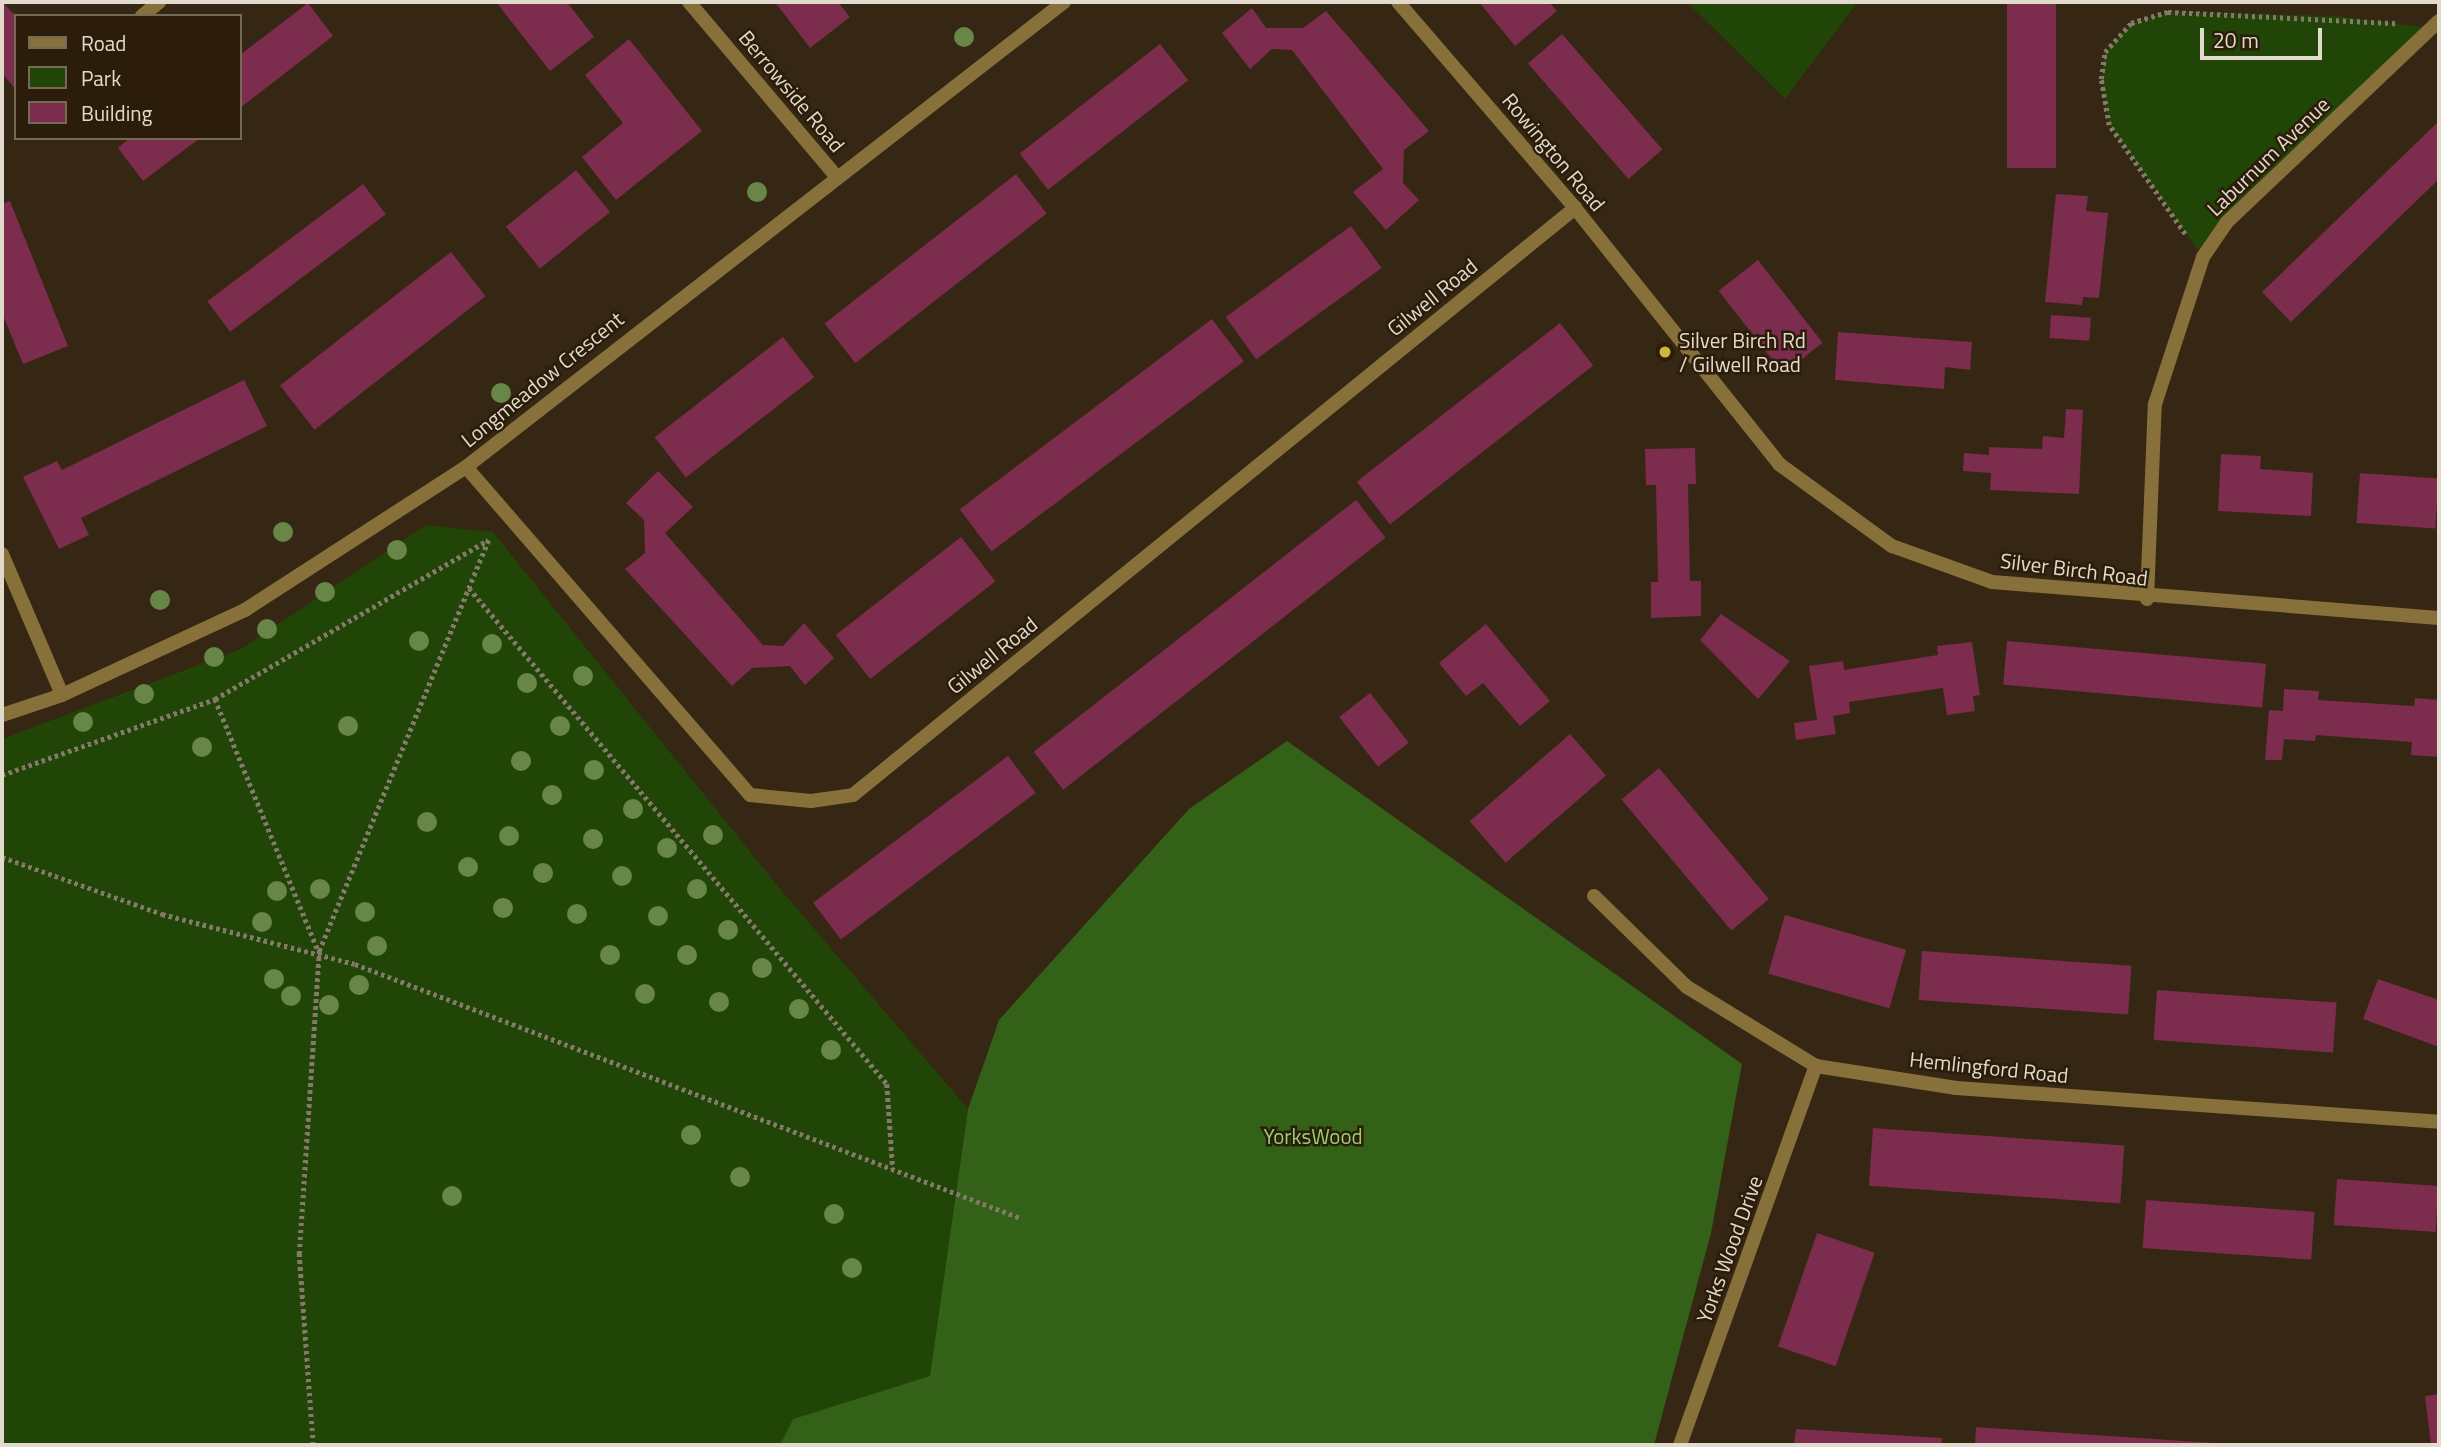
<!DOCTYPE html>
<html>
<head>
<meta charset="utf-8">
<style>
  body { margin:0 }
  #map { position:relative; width:2441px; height:1447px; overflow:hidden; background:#352713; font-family:"Titillium Web",sans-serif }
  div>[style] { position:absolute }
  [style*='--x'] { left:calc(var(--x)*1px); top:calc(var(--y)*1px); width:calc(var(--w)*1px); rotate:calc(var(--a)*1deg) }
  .green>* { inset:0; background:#204507 }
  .forest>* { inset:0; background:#326117 }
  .building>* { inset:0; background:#7c2c4c; transform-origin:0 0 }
  .path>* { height:4.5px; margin-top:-2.25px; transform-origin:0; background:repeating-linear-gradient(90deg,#857969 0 3.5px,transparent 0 7px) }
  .minor>* { height:14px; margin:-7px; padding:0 7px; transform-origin:7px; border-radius:7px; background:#88703a }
  .trees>* { width:20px; height:20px; margin:-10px; border-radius:50%; background:#688647 }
  .dots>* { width:19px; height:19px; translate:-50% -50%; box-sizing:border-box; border:4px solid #2b1d09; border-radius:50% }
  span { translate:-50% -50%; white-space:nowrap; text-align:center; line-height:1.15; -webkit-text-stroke:5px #2b1d09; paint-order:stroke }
  .street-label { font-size:21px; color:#e3dace }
  .poi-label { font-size:21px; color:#e3dace }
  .left { translate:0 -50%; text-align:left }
  .park-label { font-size:21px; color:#92d372 }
  .frame { position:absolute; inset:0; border:4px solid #e3dace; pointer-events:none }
  .legend { position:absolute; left:14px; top:14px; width:228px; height:126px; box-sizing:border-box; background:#2b1d09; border:2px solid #756958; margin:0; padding:9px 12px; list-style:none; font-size:21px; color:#e3dace }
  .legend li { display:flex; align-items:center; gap:14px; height:35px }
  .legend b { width:35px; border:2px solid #756958 }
  .scale { position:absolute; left:2200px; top:28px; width:122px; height:32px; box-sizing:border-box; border:4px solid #e3dace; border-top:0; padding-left:9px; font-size:21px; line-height:24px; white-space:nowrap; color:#e3dace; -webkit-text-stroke:5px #2b1d09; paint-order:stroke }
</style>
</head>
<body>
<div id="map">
  <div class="green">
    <div style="clip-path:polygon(1687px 2px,1858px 2px,1785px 99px)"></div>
    <div style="clip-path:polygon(2168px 12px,2337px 16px,2432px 28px,2227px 222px,2203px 257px,2109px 125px,2101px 79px,2105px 52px,2131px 23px)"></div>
    <div style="clip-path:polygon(426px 525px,493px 532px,776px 884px,968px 1109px,931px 1376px,793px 1419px,780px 1445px,2px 1445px,2px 739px,241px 649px)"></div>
  </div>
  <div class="forest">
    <div style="clip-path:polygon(1287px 741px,1742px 1064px,1711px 1233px,1654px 1445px,780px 1445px,793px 1419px,930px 1376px,968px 1109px,999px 1020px,1189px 809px)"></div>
  </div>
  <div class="building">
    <div style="clip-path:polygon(2px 2px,16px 16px,16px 90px,2px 73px)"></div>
    <div style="clip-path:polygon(496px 2px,567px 2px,594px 37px,550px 71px)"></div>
    <div style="clip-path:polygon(775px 2px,838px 2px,850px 17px,810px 48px)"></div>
    <div style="clip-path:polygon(1479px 2px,1549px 2px,1557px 11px,1515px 46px)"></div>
    <div style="left:2007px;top:2px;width:49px;height:166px"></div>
    <div style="clip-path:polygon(308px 3px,333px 36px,240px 108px,240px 55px)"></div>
    <div style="clip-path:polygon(1252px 8px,1266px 28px,1303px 28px,1326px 11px,1429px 131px,1404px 150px,1403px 183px,1419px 200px,1386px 230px,1353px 192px,1383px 169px,1292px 50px,1272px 49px,1250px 69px,1222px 33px)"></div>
    <div style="left:1562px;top:34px;width:153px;height:45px;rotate:49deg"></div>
    <div style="clip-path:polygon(629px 39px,702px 131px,616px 200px,582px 157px,623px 123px,585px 75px)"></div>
    <div style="left:1160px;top:44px;width:46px;height:178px;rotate:52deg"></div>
    <div style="clip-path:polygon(2439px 121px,2439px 179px,2291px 322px,2262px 292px)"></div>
    <div style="clip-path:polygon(130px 138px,200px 138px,143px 181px,118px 148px)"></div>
    <div style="left:576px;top:170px;width:54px;height:90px;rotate:51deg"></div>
    <div style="left:1016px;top:174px;width:50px;height:243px;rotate:52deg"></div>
    <div style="left:363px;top:184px;width:38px;height:195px;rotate:53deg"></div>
    <div style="clip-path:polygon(2056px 194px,2088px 196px,2086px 211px,2108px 213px,2099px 298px,2083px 297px,2082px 305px,2045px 302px)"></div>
    <div style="clip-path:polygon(10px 201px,68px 346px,23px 364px,2px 313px,2px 204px)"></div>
    <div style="left:1351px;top:226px;width:52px;height:155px;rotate:54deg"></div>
    <div style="left:451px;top:252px;width:56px;height:217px;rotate:52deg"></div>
    <div style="left:1758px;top:260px;width:105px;height:50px;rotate:52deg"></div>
    <div style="left:2051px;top:315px;width:40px;height:23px;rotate:4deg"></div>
    <div style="left:1212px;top:319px;width:53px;height:316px;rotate:53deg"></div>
    <div style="left:1560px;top:323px;width:54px;height:258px;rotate:52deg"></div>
    <div style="clip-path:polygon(1838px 332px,1972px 342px,1970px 370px,1945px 367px,1944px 389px,1835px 380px)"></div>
    <div style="left:783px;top:337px;width:51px;height:163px;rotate:52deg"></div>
    <div style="clip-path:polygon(244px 380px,267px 426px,81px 518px,89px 535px,59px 549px,23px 477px,57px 461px,62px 470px)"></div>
    <div style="clip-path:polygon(2066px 409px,2083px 410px,2079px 494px,1990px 490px,1991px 473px,1963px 471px,1964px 453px,1989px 455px,1989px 447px,2042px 449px,2043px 436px,2064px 438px)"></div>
    <div style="clip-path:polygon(1695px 448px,1696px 484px,1688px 484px,1690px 581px,1701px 581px,1701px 616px,1651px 618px,1651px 582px,1658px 582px,1656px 485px,1646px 485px,1645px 449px)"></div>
    <div style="clip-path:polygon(2221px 454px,2261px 456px,2260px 469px,2313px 473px,2311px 516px,2218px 511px)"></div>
    <div style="clip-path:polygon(658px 471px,693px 507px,665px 533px,763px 645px,783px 646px,804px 623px,834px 658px,805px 685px,790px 666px,752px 668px,732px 686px,625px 569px,645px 553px,644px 520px,626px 503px)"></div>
    <div style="left:2360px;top:473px;width:79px;height:50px;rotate:4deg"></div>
    <div style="left:1356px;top:500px;width:48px;height:409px;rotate:52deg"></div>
    <div style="left:961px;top:537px;width:56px;height:159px;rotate:52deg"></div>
    <div style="clip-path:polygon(1721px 614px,1790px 661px,1758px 699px,1700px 640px)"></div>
    <div style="clip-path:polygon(1486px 624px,1550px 701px,1520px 726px,1483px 683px,1466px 696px,1439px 663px)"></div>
    <div style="left:2007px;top:641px;width:260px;height:44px;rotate:5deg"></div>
    <div style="clip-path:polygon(1972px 642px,1980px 695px,1973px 696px,1975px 711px,1947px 715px,1943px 688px,1849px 702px,1850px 713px,1833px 716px,1836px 734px,1796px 740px,1794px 723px,1817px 720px,1809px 666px,1843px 661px,1844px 670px,1938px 655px,1937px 646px)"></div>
    <div style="clip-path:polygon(2284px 689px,2319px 691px,2318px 700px,2414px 706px,2415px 698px,2439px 700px,2439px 757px,2411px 755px,2412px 742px,2316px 735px,2315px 741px,2284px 739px,2282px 760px,2265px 760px,2269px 710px,2283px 711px)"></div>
    <div style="left:1370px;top:693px;width:63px;height:39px;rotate:52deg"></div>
    <div style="left:1570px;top:734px;width:55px;height:133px;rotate:49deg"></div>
    <div style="left:1008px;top:756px;width:46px;height:244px;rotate:53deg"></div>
    <div style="left:1659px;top:768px;width:171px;height:49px;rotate:50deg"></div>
    <div style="left:1785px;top:915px;width:126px;height:61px;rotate:16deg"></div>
    <div style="left:1922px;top:951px;width:210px;height:49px;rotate:4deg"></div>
    <div style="clip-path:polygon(2378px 979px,2439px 1000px,2439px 1047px,2363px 1019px)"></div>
    <div style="left:2157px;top:990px;width:180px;height:50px;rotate:4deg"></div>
    <div style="left:1873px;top:1128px;width:252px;height:58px;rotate:4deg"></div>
    <div style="left:2337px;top:1179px;width:102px;height:46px;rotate:4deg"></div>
    <div style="left:2146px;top:1200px;width:169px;height:48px;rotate:4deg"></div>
    <div style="left:1817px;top:1233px;width:61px;height:120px;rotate:19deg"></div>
    <div style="clip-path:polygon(2439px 1394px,2439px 1445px,2431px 1445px,2425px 1396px)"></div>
    <div style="clip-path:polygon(1976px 1427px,2214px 1443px,2214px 1445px,1975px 1445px)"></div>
    <div style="clip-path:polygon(1796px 1429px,1942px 1438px,1941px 1445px,1794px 1445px)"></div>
  </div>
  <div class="path">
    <div style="--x:2185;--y:234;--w:133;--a:-124.9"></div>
    <div style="--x:2109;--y:125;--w:47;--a:-99.9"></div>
    <div style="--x:2101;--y:79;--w:27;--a:-82"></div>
    <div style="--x:2105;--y:52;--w:39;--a:-48"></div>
    <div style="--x:2131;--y:23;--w:39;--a:-17"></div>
    <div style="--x:2168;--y:12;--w:228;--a:2.8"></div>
    <div style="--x:469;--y:588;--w:649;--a:49.88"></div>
    <div style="--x:887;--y:1084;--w:85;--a:86"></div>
    <div style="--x:215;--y:699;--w:271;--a:67.7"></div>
    <div style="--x:2;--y:775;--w:226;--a:-19.6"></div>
    <div style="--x:215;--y:699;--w:316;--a:-30.2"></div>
    <div style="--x:2;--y:857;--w:170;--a:19.6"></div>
    <div style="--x:162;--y:914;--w:199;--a:14.5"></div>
    <div style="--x:355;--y:964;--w:712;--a:20.9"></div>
    <div style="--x:313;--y:1445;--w:192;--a:-94.2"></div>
    <div style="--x:299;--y:1254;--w:304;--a:-86.2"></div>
    <div style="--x:319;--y:951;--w:447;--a:-67.6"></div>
  </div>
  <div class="minor">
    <div style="--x:689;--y:2;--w:228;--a:49.8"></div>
    <div style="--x:1398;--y:2;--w:272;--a:49.3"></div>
    <div style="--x:1575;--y:208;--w:327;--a:51.4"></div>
    <div style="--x:1779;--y:464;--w:140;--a:36"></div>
    <div style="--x:1892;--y:546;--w:106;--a:19.8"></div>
    <div style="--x:1992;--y:582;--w:448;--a:4.6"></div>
    <div style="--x:142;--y:16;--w:22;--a:-39"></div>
    <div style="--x:466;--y:467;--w:434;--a:49.1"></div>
    <div style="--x:750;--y:795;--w:61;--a:5.6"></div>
    <div style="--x:811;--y:801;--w:42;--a:-8.1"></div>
    <div style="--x:853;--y:795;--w:931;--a:-39.11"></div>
    <div style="--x:2;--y:554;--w:153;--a:66.9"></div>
    <div style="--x:2147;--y:599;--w:195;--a:-87.7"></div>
    <div style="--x:2155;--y:404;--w:155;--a:-71.9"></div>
    <div style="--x:2203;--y:257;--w:42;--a:-55.6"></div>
    <div style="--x:2227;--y:222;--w:292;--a:-43.5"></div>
    <div style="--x:2;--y:715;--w:63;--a:-18.4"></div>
    <div style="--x:62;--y:695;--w:202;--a:-24.9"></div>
    <div style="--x:245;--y:610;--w:263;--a:-32.9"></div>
    <div style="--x:466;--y:467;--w:758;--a:-37.87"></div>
    <div style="--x:1594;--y:896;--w:130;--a:44.4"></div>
    <div style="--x:1687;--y:987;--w:151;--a:31.5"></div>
    <div style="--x:1816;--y:1066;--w:142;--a:8.9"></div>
    <div style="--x:1956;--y:1088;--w:484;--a:4"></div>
    <div style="--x:1680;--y:1445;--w:403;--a:-70.3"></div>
  </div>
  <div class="trees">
    <div style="left:964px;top:37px"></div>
    <div style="left:757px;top:192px"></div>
    <div style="left:501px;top:393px"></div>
    <div style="left:283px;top:532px"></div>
    <div style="left:397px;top:550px"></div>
    <div style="left:325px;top:592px"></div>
    <div style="left:160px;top:600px"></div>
    <div style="left:267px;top:629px"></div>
    <div style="left:419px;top:641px"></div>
    <div style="left:492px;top:644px"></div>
    <div style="left:214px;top:657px"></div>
    <div style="left:583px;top:676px"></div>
    <div style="left:527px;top:683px"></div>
    <div style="left:144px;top:694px"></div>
    <div style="left:83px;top:722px"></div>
    <div style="left:348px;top:726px"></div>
    <div style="left:560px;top:726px"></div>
    <div style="left:202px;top:747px"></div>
    <div style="left:521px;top:761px"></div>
    <div style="left:594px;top:770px"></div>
    <div style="left:552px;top:795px"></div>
    <div style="left:633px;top:809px"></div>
    <div style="left:427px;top:822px"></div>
    <div style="left:713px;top:835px"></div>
    <div style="left:509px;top:836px"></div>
    <div style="left:593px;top:839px"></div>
    <div style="left:667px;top:848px"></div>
    <div style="left:468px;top:867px"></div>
    <div style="left:543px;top:873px"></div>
    <div style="left:622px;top:876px"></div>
    <div style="left:320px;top:889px"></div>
    <div style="left:697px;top:889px"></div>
    <div style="left:277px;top:891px"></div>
    <div style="left:503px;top:908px"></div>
    <div style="left:365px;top:912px"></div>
    <div style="left:577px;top:914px"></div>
    <div style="left:658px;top:916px"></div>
    <div style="left:262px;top:922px"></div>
    <div style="left:728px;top:930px"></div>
    <div style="left:377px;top:946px"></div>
    <div style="left:610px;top:955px"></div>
    <div style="left:687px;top:955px"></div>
    <div style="left:762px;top:968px"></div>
    <div style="left:274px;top:979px"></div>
    <div style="left:359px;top:985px"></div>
    <div style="left:645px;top:994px"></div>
    <div style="left:291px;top:996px"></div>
    <div style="left:719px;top:1002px"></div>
    <div style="left:329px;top:1005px"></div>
    <div style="left:799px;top:1009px"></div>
    <div style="left:831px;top:1050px"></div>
    <div style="left:691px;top:1135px"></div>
    <div style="left:740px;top:1177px"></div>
    <div style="left:452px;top:1196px"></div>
    <div style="left:834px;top:1214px"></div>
    <div style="left:852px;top:1268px"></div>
  </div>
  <div class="dots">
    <div style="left:1665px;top:352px;background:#ceb837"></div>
  </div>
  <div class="street-label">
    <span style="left:792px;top:91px;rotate:50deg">Berrowside Road</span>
    <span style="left:1554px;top:152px;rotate:50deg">Rowington Road</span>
    <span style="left:2268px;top:156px;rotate:-44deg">Laburnum Avenue</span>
    <span style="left:1432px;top:297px;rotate:-39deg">Gilwell Road</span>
    <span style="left:542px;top:379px;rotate:-39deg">Longmeadow Crescent</span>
    <span style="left:2074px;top:569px;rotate:7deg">Silver Birch Road</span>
    <span style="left:992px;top:655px;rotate:-39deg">Gilwell Road</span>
    <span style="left:1989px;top:1067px;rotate:6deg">Hemlingford Road</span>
    <span style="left:1729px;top:1249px;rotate:-70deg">Yorks Wood Drive</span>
  </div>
  <div class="poi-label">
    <span class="left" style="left:1679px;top:352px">Silver Birch Rd<br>/ Gilwell Road</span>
  </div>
  <div class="park-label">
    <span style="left:1313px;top:1136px">YorksWood</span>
  </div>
  <div class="frame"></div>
  <ul class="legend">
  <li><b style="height:9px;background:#88703a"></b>Road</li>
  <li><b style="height:19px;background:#204507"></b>Park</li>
  <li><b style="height:19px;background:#7c2c4c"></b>Building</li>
  </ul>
  <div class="scale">20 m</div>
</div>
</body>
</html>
